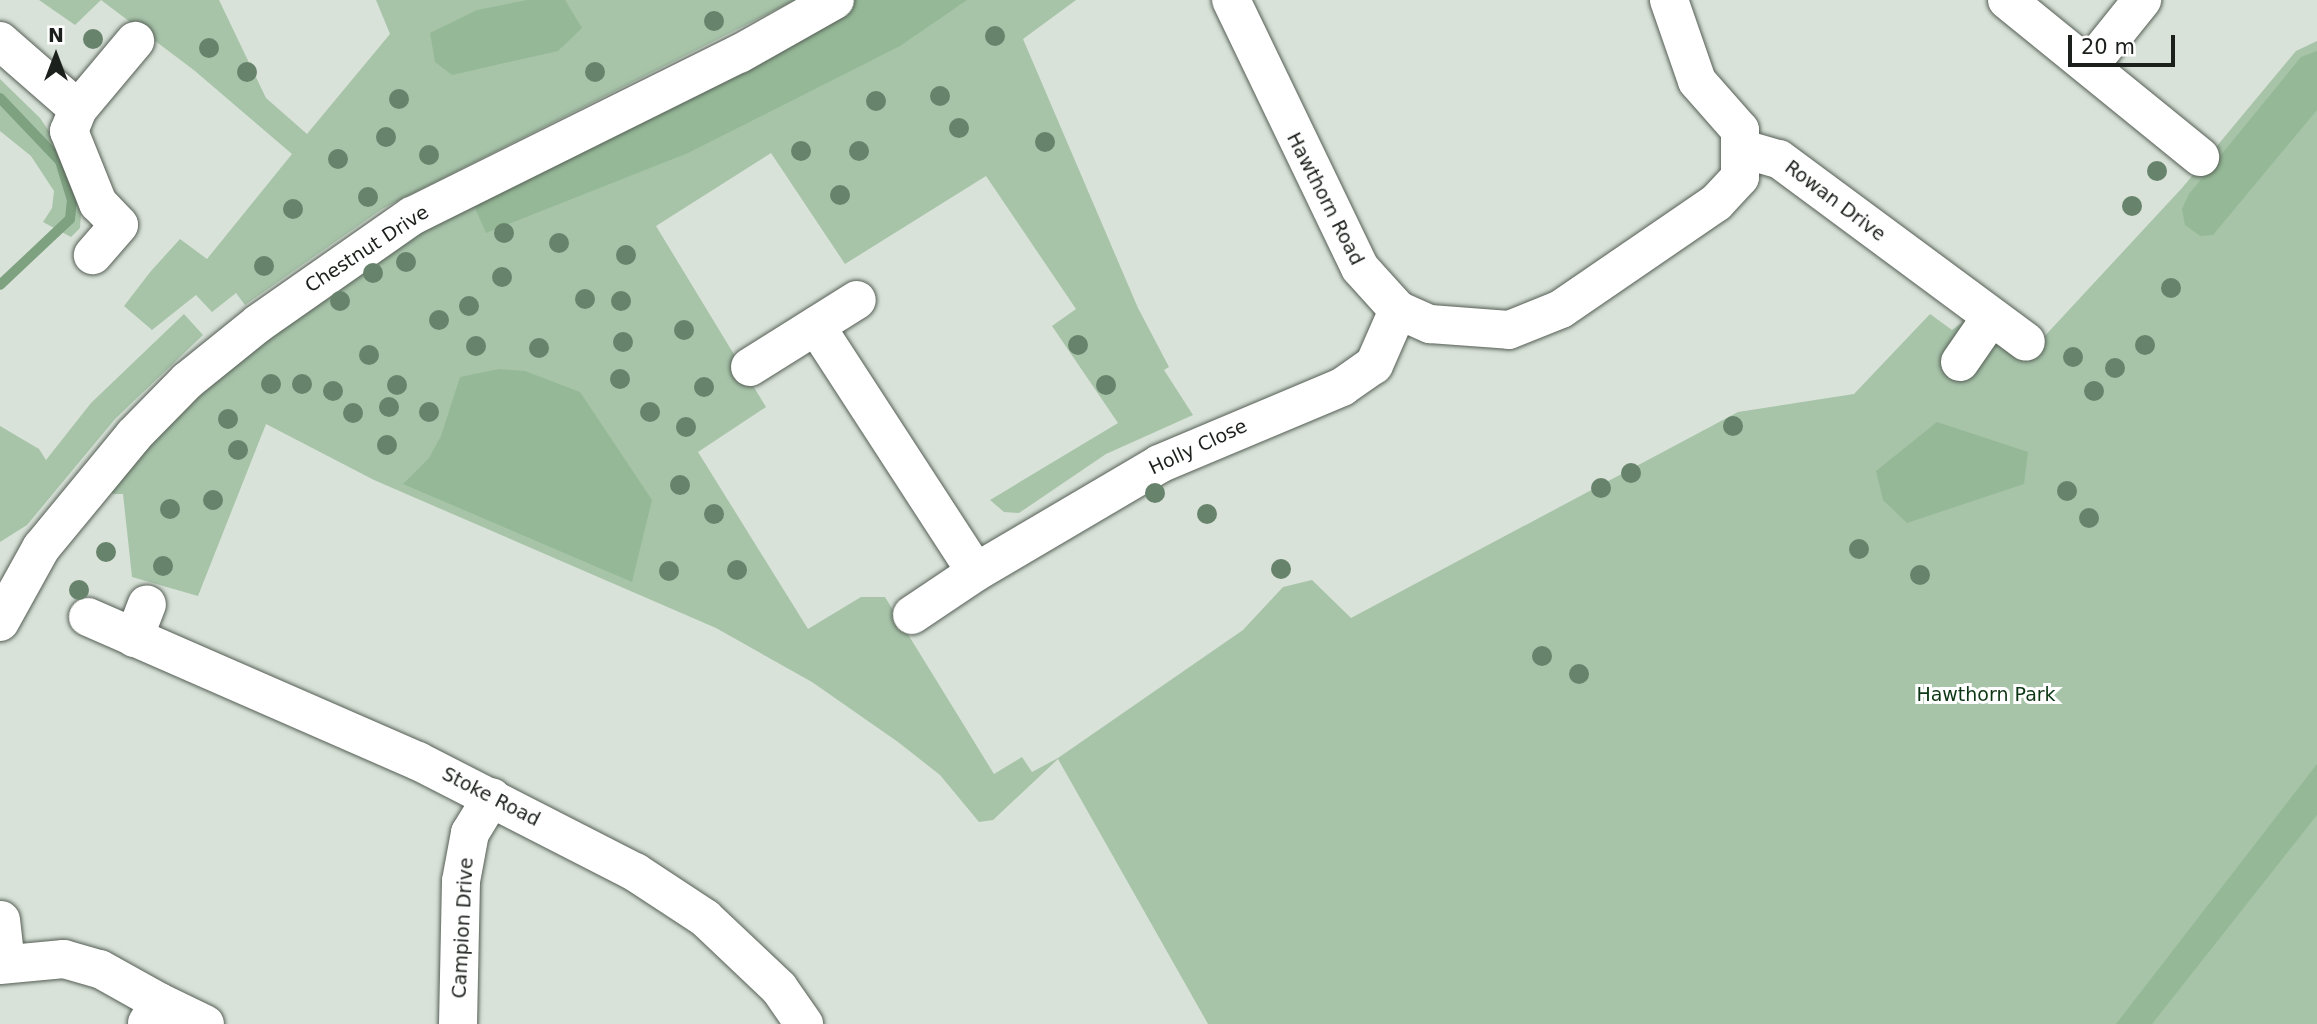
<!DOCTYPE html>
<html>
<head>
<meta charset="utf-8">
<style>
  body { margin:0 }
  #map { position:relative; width:2317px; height:1024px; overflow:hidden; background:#d8e2d8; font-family:"DejaVu Sans",sans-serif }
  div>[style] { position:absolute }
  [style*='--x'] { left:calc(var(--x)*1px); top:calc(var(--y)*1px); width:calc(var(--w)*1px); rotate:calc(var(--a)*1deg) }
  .green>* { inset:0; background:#a7c4a9 }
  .forest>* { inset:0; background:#95b997 }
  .stream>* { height:10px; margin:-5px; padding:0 5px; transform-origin:5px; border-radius:5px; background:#7ea180 }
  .roads { filter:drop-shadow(0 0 2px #555e55) drop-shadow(0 0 2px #555e55) }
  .minor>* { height:38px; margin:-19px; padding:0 19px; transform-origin:19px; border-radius:19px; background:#fff }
  .trees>* { width:20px; height:20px; margin:-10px; border-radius:50%; background:#68836c }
  span { translate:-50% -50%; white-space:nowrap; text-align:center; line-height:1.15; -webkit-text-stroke:6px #fff; paint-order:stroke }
  .street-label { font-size:19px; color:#1c201c }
  .park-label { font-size:19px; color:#0d3614 }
  .north { position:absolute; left:21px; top:21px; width:70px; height:70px; -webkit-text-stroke:5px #fff; paint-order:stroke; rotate:0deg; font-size:19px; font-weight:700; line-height:28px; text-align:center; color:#1c201c }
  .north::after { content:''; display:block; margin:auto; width:24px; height:32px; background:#1c201c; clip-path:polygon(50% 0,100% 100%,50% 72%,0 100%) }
  .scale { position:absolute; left:2068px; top:35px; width:107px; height:32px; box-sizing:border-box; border:4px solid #1c201c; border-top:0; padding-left:9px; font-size:21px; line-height:24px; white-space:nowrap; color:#1c201c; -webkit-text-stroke:5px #fff; paint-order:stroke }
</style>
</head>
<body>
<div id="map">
  <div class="green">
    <div style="clip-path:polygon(39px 0,101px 0,75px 25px)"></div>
    <div style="clip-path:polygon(101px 0,219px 0,266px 98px,307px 134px,390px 34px,376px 0,795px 0,382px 209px,245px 305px,236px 293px,212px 312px,196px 295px,152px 330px,124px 306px,151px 271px,180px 239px,207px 259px,292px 154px,195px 71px)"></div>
    <div style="clip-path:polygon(860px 0,1076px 0,1023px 39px,1138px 308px,1169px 367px,1164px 370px,1193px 415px,1106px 454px,1019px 513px,1004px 512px,990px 500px,1118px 423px,1052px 326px,1076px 309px,986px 176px,845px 264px,771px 153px,656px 226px,766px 407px,698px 452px,808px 629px,861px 597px,885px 597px,994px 774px,1022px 757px,1032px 772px,1058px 758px,1243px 630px,1283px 587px,1312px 580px,1351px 618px,1738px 412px,1854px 394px,1930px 314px,1952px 330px,1992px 301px,2042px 339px,2182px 188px,2296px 51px,2317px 41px,2317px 1024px,1208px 1024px,1058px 759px,993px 820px,979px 822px,940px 775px,898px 742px,812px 682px,716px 628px,374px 480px,266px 424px,198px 596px,132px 577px,123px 494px,113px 494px,105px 486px,241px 350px,412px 229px)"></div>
    <div style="clip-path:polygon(0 79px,40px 118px,59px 146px,81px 214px,80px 228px,71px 237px,43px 222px,52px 208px,54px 191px,31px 156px,0 131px)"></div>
    <div style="clip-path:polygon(184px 314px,203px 335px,115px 419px,27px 525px,0 542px,0 426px,39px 449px,46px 460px,91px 403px)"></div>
  </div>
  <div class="forest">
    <div style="clip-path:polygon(527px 0,565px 0,582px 28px,558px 51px,452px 75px,435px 62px,430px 33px,477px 10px)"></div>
    <div style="clip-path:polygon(847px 0,967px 0,900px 46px,688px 153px,486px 233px,469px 194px)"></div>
    <div style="clip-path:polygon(2317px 51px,2317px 110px,2213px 235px,2200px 236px,2185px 225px,2182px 209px,2189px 194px,2301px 57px)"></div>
    <div style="clip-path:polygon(499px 369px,525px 371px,580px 392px,652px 500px,632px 582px,403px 484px,429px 458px,441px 436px,460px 377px)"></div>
    <div style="clip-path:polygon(1937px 422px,2028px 452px,2024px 484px,1907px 523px,1883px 500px,1876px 471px)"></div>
    <div style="clip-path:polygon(2317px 764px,2317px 815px,2152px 1024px,2116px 1024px)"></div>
  </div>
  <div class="stream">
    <div style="--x:0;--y:98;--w:87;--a:46.4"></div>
    <div style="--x:60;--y:161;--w:41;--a:72.9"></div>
    <div style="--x:72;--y:200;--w:19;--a:96"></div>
    <div style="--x:70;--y:219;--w:96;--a:136.7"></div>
  </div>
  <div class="roads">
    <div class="minor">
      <div style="--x:1231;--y:0;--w:297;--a:64.3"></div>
      <div style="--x:1360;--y:268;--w:57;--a:47.9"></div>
      <div style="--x:1398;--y:310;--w:35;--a:24"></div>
      <div style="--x:1430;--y:324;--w:79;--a:4.3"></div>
      <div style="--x:1509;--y:330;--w:56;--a:-22"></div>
      <div style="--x:1561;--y:309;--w:188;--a:-34.4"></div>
      <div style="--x:1716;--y:203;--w:35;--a:-47"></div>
      <div style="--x:1740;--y:177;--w:47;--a:-90"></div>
      <div style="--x:1740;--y:130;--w:65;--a:-131.3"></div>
      <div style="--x:1697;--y:81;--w:86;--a:-109.1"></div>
      <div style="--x:2007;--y:0;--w:249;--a:39.1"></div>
      <div style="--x:0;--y:41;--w:103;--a:41.1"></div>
      <div style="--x:78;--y:109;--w:24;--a:112"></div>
      <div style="--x:69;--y:131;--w:78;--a:68.1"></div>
      <div style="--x:98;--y:203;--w:30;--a:46"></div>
      <div style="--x:119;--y:225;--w:40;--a:131"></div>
      <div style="--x:2089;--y:66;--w:85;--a:-51.2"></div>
      <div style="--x:78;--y:109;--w:89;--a:-50"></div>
      <div style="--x:1743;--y:149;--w:37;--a:16"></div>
      <div style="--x:1779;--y:159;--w:307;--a:36.5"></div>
      <div style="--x:816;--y:326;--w:293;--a:57"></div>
      <div style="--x:976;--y:572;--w:212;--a:-30.5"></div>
      <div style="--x:1159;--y:464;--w:199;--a:-22.8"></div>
      <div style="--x:1342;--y:387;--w:39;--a:-35"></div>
      <div style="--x:1374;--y:365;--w:60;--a:-66.4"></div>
      <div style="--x:1960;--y:362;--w:55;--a:-55.4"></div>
      <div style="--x:750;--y:367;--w:126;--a:-32.1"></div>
      <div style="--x:912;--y:615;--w:77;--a:-33.9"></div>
      <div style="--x:88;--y:617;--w:360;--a:23.6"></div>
      <div style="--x:418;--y:761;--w:244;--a:27.1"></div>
      <div style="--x:635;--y:872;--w:84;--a:33.3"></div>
      <div style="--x:705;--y:918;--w:102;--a:43.4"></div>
      <div style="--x:779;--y:988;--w:44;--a:55.2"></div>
      <div style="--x:0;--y:622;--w:85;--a:-61"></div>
      <div style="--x:41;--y:548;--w:146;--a:-50.5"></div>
      <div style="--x:134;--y:435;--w:76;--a:-45.5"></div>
      <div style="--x:187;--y:381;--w:92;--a:-38.9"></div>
      <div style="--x:259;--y:323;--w:187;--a:-35"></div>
      <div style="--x:412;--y:216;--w:365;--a:-26.4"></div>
      <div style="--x:739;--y:54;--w:110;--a:-29.4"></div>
      <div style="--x:134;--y:638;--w:36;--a:-69"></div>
      <div style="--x:1;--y:920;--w:44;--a:83.5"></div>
      <div style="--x:0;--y:965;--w:64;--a:-5.4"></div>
      <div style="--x:64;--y:959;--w:37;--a:16"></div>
      <div style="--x:100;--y:969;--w:68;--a:29.2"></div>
      <div style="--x:147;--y:1023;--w:24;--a:-60"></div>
      <div style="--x:159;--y:1002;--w:51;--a:25.6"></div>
      <div style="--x:458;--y:1024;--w:143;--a:-88.8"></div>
      <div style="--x:461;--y:881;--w:49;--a:-79.4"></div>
      <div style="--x:470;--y:833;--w:42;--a:-58.6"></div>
    </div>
  </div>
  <div class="trees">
    <div style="left:714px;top:21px"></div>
    <div style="left:995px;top:36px"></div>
    <div style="left:93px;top:39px"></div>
    <div style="left:209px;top:48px"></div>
    <div style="left:247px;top:72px"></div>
    <div style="left:595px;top:72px"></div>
    <div style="left:940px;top:96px"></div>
    <div style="left:399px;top:99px"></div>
    <div style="left:876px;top:101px"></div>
    <div style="left:959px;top:128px"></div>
    <div style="left:386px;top:137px"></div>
    <div style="left:1045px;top:142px"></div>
    <div style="left:801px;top:151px"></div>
    <div style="left:859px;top:151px"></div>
    <div style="left:429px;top:155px"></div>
    <div style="left:338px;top:159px"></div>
    <div style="left:2157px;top:171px"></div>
    <div style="left:840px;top:195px"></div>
    <div style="left:368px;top:197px"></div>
    <div style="left:2132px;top:206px"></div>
    <div style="left:293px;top:209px"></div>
    <div style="left:504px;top:233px"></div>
    <div style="left:559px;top:243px"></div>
    <div style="left:626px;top:255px"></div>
    <div style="left:406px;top:262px"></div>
    <div style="left:264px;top:266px"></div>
    <div style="left:373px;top:273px"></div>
    <div style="left:502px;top:277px"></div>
    <div style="left:2171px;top:288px"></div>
    <div style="left:585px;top:299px"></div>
    <div style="left:340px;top:301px"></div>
    <div style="left:621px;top:301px"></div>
    <div style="left:469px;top:306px"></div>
    <div style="left:439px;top:320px"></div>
    <div style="left:684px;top:330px"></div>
    <div style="left:623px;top:342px"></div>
    <div style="left:1078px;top:345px"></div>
    <div style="left:2145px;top:345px"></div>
    <div style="left:476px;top:346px"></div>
    <div style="left:539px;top:348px"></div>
    <div style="left:369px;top:355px"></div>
    <div style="left:2073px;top:357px"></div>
    <div style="left:2115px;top:368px"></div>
    <div style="left:620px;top:379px"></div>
    <div style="left:271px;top:384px"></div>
    <div style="left:302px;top:384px"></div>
    <div style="left:397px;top:385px"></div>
    <div style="left:1106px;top:385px"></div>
    <div style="left:704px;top:387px"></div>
    <div style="left:333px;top:391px"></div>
    <div style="left:2094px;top:391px"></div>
    <div style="left:389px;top:407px"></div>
    <div style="left:429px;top:412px"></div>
    <div style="left:650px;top:412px"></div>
    <div style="left:353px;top:413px"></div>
    <div style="left:228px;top:419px"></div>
    <div style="left:1733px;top:426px"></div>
    <div style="left:686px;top:427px"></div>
    <div style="left:387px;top:445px"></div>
    <div style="left:238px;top:450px"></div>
    <div style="left:1631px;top:473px"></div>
    <div style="left:680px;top:485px"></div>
    <div style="left:1601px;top:488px"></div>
    <div style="left:2067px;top:491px"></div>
    <div style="left:1155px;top:493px"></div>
    <div style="left:213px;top:500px"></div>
    <div style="left:170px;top:509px"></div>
    <div style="left:714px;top:514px"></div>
    <div style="left:1207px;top:514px"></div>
    <div style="left:2089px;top:518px"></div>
    <div style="left:1859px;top:549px"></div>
    <div style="left:106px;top:552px"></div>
    <div style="left:163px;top:566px"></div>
    <div style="left:1281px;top:569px"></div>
    <div style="left:737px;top:570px"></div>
    <div style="left:669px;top:571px"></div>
    <div style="left:1920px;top:575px"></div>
    <div style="left:79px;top:590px"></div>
    <div style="left:1542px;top:656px"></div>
    <div style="left:1579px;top:674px"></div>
  </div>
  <div class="street-label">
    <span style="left:1325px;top:199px;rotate:63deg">Hawthorn Road</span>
    <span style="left:1835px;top:201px;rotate:37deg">Rowan Drive</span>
    <span style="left:367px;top:249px;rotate:-33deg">Chestnut Drive</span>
    <span style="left:1198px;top:447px;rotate:-25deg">Holly Close</span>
    <span style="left:491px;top:797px;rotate:27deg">Stoke Road</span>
    <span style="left:463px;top:928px;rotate:-87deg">Campion Drive</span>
  </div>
  <div class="park-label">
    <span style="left:1986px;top:695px">Hawthorn Park</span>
  </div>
  <div class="north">N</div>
  <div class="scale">20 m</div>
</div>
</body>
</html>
